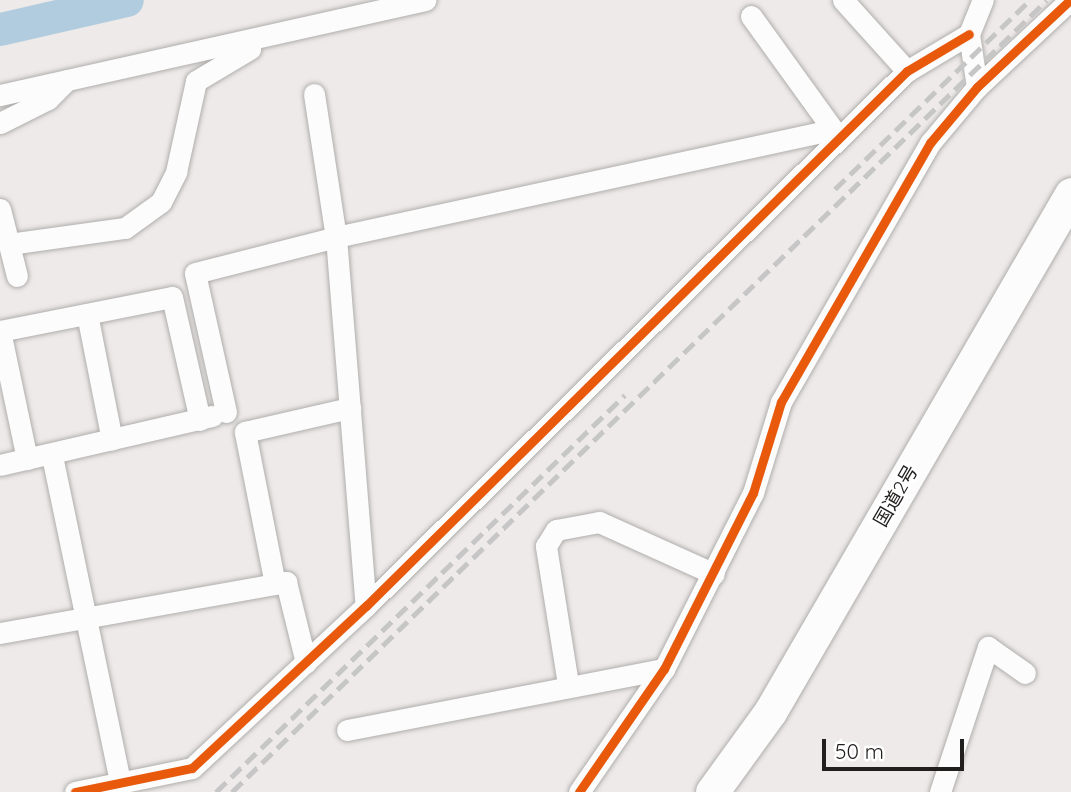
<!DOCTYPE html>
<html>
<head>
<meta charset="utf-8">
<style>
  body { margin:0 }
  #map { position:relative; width:1071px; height:792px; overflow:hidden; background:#edeae9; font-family:Quicksand,"Noto Sans JP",sans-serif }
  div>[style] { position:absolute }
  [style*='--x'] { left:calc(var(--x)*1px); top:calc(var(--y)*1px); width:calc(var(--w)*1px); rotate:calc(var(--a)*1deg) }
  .river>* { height:33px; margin:-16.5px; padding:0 16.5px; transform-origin:16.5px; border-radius:16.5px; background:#b0ccde }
  .roads { filter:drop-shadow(0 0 2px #b0aeac) drop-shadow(0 0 2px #b0aeac) }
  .minor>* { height:21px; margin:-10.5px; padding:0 10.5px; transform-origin:10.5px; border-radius:10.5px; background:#fcfcfc }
  .trunk>* { height:33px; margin:-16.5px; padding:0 16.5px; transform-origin:16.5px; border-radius:16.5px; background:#fcfcfc }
  .rail>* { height:5px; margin-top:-2.5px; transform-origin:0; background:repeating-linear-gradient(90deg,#c7c6c6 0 14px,transparent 0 21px) }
  .cycleway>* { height:9px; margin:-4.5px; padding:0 4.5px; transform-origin:4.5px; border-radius:4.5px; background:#e8590c }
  span { translate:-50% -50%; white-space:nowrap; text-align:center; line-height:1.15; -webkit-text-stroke:6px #fff; paint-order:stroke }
  .street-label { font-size:19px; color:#211f1e }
  .scale { position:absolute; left:822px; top:739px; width:142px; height:32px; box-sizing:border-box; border:4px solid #211f1e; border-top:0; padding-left:9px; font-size:21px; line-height:24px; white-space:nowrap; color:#211f1e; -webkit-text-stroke:5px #fff; paint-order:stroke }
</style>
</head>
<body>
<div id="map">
  <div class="river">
    <div style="--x:0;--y:29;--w:130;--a:-12.9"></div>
  </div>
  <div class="roads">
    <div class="minor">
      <div style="--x:843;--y:0;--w:96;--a:48"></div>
      <div style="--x:751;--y:16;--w:150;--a:54.2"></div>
      <div style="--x:977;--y:87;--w:54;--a:-98.6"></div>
      <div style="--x:969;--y:34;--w:37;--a:-68"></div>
      <div style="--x:314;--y:94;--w:145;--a:81.3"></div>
      <div style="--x:336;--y:237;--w:370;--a:85.4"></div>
      <div style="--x:0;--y:95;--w:436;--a:-12.6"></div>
      <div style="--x:0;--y:123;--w:54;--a:-26.6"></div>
      <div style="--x:48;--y:99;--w:27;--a:-45"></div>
      <div style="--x:0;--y:209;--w:69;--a:75.8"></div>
      <div style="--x:9;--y:244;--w:117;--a:-7.9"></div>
      <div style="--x:125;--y:228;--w:44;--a:-35.8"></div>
      <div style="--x:161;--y:202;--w:34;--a:-63"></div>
      <div style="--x:176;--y:172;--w:93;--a:-77.6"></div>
      <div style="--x:196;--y:81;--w:63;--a:-30.7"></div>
      <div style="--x:87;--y:314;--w:128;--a:78.8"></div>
      <div style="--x:0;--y:331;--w:175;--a:-11.2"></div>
      <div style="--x:172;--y:297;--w:126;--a:77.2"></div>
      <div style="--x:0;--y:331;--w:131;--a:78.1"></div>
      <div style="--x:226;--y:412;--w:142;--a:-102.6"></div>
      <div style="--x:195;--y:273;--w:146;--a:-14.3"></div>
      <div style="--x:336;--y:237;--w:498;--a:-12.2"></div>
      <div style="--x:823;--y:132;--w:17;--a:21"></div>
      <div style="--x:52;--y:456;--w:333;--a:78.2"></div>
      <div style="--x:0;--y:465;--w:218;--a:-13"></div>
      <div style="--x:275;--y:584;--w:155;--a:-101.2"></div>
      <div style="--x:245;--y:432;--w:108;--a:-12.9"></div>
      <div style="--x:0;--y:633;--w:291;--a:-10.1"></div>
      <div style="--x:286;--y:582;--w:83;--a:76.1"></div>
      <div style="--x:568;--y:684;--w:140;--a:-99.1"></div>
      <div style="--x:546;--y:546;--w:19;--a:-58"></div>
      <div style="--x:556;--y:530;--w:44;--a:-10.5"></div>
      <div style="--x:599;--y:522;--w:126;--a:24.3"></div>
      <div style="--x:347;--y:730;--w:323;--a:-10.9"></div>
      <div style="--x:75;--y:792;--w:119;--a:-11.6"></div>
      <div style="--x:192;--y:768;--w:238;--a:-43"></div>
      <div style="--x:366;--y:606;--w:761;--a:-44.68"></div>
      <div style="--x:907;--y:71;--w:72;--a:-30.8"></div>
      <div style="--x:579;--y:792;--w:150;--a:-55.4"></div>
      <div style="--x:664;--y:669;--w:197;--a:-63.2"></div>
      <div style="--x:753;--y:493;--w:95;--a:-72.9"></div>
      <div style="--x:781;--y:402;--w:299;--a:-60.1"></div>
      <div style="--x:930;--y:143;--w:73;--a:-50"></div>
      <div style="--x:977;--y:87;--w:127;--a:-43.1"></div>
      <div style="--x:940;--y:792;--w:153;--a:-71.7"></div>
      <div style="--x:988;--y:647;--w:45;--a:35.1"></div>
    </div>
    <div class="trunk">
      <div style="--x:712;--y:792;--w:99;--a:-54.1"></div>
      <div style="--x:770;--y:712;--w:599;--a:-59.84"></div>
    </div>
  </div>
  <div class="rail">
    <div style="--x:835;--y:189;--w:272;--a:-44.1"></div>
    <div style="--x:216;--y:792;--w:570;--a:-44.15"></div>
    <div style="--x:232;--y:792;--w:1136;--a:-44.18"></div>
  </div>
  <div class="cycleway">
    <div style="--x:75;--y:792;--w:119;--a:-11.6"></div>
    <div style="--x:192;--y:768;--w:238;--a:-43"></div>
    <div style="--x:366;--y:606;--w:761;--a:-44.68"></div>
    <div style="--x:907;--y:71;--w:72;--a:-30.8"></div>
    <div style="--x:579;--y:792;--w:150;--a:-55.4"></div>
    <div style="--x:664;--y:669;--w:197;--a:-63.2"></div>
    <div style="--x:753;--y:493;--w:95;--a:-72.9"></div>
    <div style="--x:781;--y:402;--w:299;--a:-60.1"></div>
    <div style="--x:930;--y:143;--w:73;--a:-50"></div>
    <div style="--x:977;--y:87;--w:127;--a:-43.1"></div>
  </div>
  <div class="street-label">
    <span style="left:896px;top:496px;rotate:-60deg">国道2号</span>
  </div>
  <div class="scale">50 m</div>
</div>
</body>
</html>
